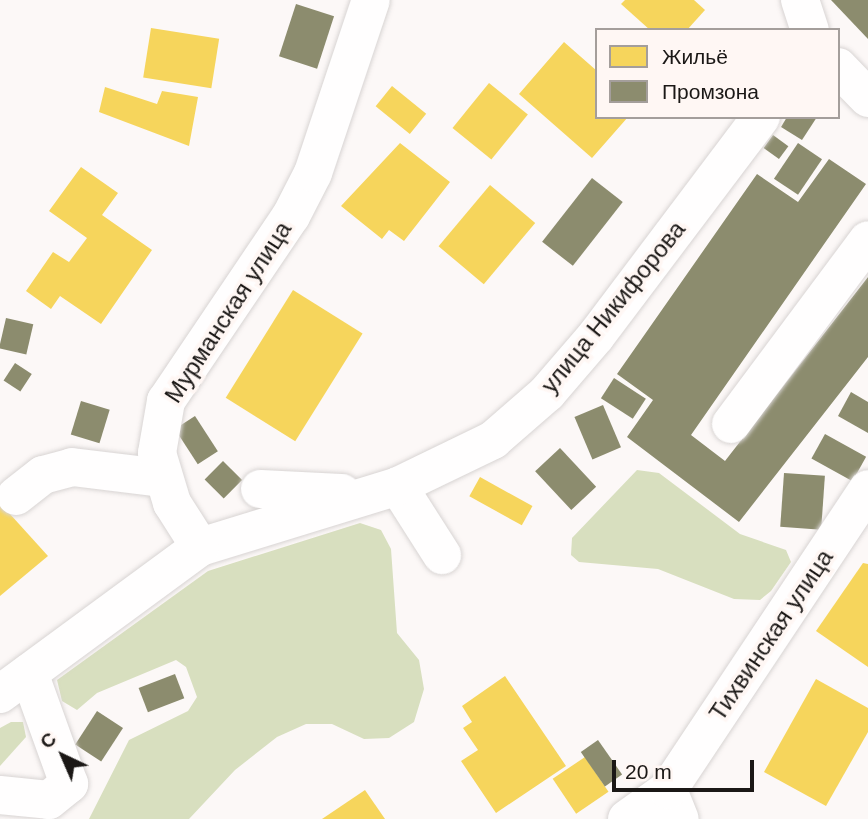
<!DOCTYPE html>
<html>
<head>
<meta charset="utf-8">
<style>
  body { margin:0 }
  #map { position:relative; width:868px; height:819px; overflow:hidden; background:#fcf8f7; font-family:Arial,sans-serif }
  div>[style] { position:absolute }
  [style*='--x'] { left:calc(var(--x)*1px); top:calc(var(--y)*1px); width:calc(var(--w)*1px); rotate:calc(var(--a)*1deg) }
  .forest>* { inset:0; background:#d8dfbf }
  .homes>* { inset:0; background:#f6d55c; transform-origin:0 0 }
  .industry>* { inset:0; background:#8c8c6e; transform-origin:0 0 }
  .roads { filter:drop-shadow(0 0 2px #d8d4d3) drop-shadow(0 0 2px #d8d4d3) }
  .minor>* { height:38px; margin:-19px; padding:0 19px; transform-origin:19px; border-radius:19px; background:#fffefe }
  span { translate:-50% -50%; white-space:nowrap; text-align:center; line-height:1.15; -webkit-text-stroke:7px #fff7f4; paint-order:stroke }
  .street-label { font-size:24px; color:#1b1816 }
  .legend { position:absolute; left:595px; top:28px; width:245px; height:91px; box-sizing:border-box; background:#fff7f4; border:2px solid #a49e9b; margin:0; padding:9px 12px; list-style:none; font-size:21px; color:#1b1816 }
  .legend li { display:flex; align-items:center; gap:14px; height:35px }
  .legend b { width:35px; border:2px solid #a49e9b }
  .north { position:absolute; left:28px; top:721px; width:70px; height:70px; -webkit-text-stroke:5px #fff7f4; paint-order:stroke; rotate:316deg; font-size:19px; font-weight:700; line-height:28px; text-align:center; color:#1b1816 }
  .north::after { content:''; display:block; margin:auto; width:24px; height:32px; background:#1b1816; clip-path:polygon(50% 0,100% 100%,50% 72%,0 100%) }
  .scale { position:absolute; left:612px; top:760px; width:142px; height:32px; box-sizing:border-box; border:4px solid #1b1816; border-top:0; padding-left:9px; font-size:21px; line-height:24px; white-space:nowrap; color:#1b1816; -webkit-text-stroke:5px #fff7f4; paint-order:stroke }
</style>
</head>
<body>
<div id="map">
  <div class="forest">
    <div style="clip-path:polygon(637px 470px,659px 473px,740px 534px,786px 550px,791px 562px,771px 591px,760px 600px,734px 599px,658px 569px,579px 562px,571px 555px,572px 538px)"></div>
    <div style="clip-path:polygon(360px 523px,381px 530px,391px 549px,397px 633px,419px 660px,424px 689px,414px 722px,389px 738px,364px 739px,332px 724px,306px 724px,277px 737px,235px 770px,189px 819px,89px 819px,129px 740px,188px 711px,197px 697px,186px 667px,176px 660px,97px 693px,77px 710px,62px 701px,57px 680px,208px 571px)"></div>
    <div style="clip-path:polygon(11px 722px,23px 722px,26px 737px,0 766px,0 728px)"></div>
  </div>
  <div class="homes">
    <div style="clip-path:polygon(625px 0,694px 0,705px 10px,687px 30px,650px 30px,621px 4px)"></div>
    <div style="left:151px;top:28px;width:69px;height:50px;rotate:9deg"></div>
    <div style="clip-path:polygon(564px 42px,597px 71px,597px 117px,628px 117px,592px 158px,519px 94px)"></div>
    <div style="left:489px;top:83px;width:50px;height:58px;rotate:39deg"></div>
    <div style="left:392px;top:86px;width:44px;height:26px;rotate:39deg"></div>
    <div style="clip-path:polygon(105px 87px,157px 104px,162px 91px,198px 97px,189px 146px,99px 112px)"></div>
    <div style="clip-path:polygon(400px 143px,450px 182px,404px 241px,389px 230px,382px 239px,341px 206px)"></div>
    <div style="clip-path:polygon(81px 167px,118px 193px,102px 215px,152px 250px,101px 324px,60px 296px,51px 309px,26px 291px,53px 252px,69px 262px,87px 238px,49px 211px)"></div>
    <div style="left:490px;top:185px;width:59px;height:80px;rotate:40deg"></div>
    <div style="left:293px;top:290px;width:82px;height:127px;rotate:32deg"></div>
    <div style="left:480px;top:477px;width:60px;height:22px;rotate:29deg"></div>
    <div style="clip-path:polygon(0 503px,48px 556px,0 596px)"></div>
    <div style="clip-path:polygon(863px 563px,868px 564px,868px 667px,816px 631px)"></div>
    <div style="clip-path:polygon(505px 676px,566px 766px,496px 813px,461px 761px,478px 750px,463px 728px,472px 722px,462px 706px)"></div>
    <div style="clip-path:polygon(816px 679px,868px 708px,868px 732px,826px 806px,764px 772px)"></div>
    <div style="left:585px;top:757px;width:42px;height:39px;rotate:56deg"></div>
    <div style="clip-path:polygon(365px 790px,385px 819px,322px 819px)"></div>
  </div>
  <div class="industry">
    <div style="clip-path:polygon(831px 0,868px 0,868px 39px)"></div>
    <div style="left:296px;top:4px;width:40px;height:55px;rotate:18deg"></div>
    <div style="clip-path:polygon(787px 117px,817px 117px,802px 140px,781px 127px)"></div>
    <div style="left:773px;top:135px;width:19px;height:16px;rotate:36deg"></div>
    <div style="left:798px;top:143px;width:29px;height:43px;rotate:34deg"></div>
    <div style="clip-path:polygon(829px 159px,866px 184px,691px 435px,725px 461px,868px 277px,868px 357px,739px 522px,627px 437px,653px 400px,617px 374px,757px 174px,798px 202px)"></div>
    <div style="left:592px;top:178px;width:39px;height:81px;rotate:38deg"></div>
    <div style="left:6px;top:318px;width:28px;height:31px;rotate:13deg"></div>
    <div style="left:15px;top:363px;width:20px;height:21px;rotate:33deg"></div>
    <div style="left:614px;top:378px;width:38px;height:24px;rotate:33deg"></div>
    <div style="clip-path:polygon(851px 392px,868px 402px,868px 433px,838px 416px)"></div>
    <div style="left:81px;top:401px;width:30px;height:35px;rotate:17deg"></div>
    <div style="left:603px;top:405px;width:46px;height:31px;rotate:67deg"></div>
    <div style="left:195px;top:416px;width:42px;height:24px;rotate:57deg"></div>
    <div style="left:825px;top:434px;width:47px;height:28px;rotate:29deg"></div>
    <div style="left:560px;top:448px;width:53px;height:34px;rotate:47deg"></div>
    <div style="left:223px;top:461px;width:27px;height:26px;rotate:45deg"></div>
    <div style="left:784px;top:473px;width:41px;height:54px;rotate:4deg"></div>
    <div style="left:175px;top:674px;width:26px;height:39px;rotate:69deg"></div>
    <div style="left:97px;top:711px;width:31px;height:40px;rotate:33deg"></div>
    <div style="left:598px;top:740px;width:42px;height:21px;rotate:55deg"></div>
  </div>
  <div class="roads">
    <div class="minor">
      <div style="--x:800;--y:0;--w:32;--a:72"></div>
      <div style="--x:838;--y:67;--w:43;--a:45.9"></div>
      <div style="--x:731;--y:424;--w:229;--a:-53.3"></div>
      <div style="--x:398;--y:486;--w:82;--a:57.5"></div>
      <div style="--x:260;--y:489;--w:82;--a:2.8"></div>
      <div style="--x:16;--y:496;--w:34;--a:-38"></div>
      <div style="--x:43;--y:475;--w:30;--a:-15"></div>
      <div style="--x:72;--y:467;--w:92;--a:6.9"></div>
      <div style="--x:200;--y:547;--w:207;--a:-17.1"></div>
      <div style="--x:398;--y:486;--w:106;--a:-25.8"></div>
      <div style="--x:493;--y:440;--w:72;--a:-41"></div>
      <div style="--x:547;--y:393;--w:75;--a:-49.3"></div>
      <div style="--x:596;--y:336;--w:274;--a:-53"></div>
      <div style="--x:0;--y:694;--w:248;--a:-36.3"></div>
      <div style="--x:200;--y:547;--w:52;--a:-122.5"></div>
      <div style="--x:172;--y:503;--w:52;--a:-106.7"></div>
      <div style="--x:157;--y:453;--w:53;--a:-80.2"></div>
      <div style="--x:166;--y:401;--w:223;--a:-56"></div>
      <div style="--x:291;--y:216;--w:48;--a:-62.9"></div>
      <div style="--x:313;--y:173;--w:182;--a:-71.5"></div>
      <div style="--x:668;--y:790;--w:31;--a:68"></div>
      <div style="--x:0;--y:795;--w:49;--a:5.8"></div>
      <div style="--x:49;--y:800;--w:26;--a:-39"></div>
      <div style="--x:69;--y:784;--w:118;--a:-109.8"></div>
      <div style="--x:627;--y:819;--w:50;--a:-35.3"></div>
      <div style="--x:668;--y:790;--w:361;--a:-56.4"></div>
    </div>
  </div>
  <div class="street-label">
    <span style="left:613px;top:307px;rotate:-51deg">улица Никифорова</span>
    <span style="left:228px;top:312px;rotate:-57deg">Мурманская улица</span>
    <span style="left:771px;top:635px;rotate:-56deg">Тихвинская улица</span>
  </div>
  <ul class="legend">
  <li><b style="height:19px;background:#f6d55c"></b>Жильё</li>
  <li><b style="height:19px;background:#8c8c6e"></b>Промзона</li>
  </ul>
  <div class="north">С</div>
  <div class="scale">20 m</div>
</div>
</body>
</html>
